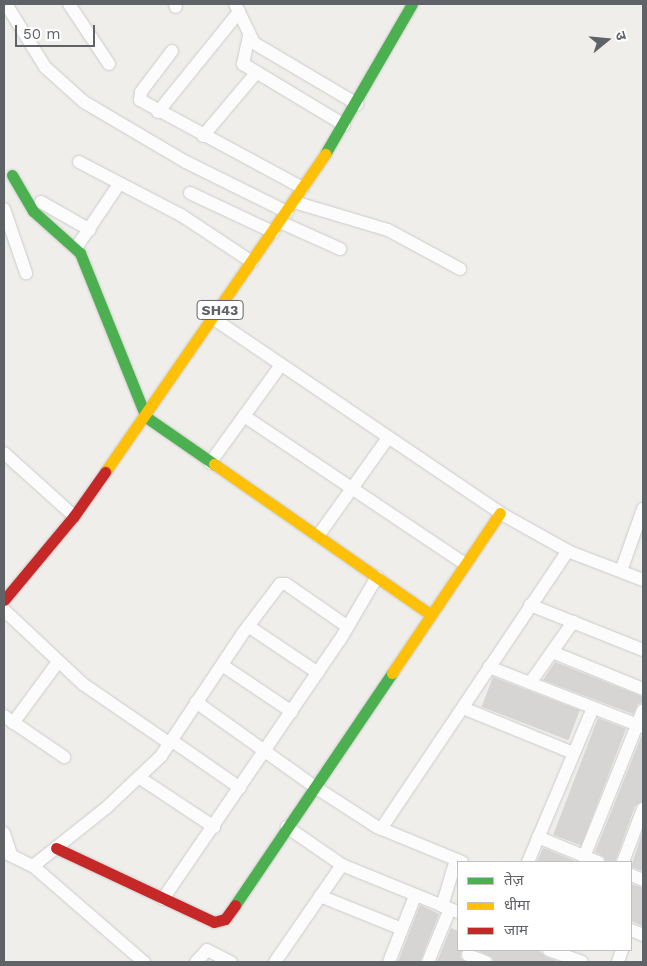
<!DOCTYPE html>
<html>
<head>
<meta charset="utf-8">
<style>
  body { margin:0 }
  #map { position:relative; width:647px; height:966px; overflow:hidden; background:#efeeea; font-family:"Work Sans","Noto Sans Devanagari",sans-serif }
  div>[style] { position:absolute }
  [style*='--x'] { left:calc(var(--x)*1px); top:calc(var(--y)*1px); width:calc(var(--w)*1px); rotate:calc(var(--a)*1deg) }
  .building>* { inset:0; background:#d6d5d3; transform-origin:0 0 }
  .roads { filter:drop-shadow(0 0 1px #cbcccc) drop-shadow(0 0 1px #cbcccc) }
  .street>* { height:12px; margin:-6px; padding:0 6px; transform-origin:6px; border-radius:6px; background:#fdfcfc }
  .fast>* { height:11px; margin:-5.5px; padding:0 5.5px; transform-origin:5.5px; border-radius:5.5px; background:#4caf50 }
  .slow>* { height:11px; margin:-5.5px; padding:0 5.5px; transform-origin:5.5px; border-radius:5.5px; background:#ffc107 }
  .jam>* { height:11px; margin:-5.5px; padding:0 5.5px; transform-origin:5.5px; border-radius:5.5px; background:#c62828 }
  span { translate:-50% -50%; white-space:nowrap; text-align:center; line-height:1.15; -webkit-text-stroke:5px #fff; paint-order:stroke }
  .shield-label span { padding:1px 4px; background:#fff; border:1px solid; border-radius:4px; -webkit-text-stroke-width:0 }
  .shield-label { font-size:14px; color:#5f6368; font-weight:700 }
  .frame { position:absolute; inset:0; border:5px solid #5f6368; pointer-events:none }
  .legend { position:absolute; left:457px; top:861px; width:175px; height:90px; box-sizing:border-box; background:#fff; border:1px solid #bfc1c3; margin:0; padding:6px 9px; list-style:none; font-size:15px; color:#5f6368 }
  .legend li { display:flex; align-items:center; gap:10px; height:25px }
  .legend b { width:25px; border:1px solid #bfc1c3 }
  .north { position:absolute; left:582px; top:15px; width:50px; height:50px; -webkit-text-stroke:4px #fff; paint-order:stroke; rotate:73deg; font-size:14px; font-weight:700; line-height:20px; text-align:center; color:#5f6368 }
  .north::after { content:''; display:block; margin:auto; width:18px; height:22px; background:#5f6368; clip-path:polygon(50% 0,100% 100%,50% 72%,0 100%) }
  .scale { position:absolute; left:15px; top:25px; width:80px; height:22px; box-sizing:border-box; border:2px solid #5f6368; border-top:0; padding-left:6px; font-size:15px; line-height:18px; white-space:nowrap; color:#5f6368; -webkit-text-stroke:4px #fff; paint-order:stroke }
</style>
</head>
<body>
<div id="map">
  <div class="building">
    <div style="clip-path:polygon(555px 662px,643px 697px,643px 702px,638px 704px,633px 714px,543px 680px)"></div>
    <div style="left:493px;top:677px;width:93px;height:32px;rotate:21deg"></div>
    <div style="left:598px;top:718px;width:30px;height:125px;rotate:21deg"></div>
    <div style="clip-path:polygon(642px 735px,643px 801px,635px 806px,615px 862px,606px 862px,604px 857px,595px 852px)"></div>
    <div style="clip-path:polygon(643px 831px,643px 871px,631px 867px)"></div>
    <div style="clip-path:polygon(543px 848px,546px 849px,577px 862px,537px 862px)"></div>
    <div style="clip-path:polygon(631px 884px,643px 888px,643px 926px,631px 921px)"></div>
    <div style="clip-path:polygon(420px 905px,439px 914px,420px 962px,398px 962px)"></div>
    <div style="clip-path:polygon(451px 928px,458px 931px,458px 950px,462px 950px,460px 957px,465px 962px,437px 962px)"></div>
    <div style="clip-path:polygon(477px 950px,538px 950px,546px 957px,559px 962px,494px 962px,492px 957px)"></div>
  </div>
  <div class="roads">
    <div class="street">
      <div style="--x:6;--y:4;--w:74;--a:58.2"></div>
      <div style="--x:45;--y:67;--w:52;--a:41.9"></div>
      <div style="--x:84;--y:102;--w:118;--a:30.5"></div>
      <div style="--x:186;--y:162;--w:113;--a:26.3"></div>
      <div style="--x:69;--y:4;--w:72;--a:56.3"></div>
      <div style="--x:175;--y:4;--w:3;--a:72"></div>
      <div style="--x:235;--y:4;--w:43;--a:64"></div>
      <div style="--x:254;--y:43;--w:120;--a:30.6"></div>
      <div style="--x:249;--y:36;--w:29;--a:102"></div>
      <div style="--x:243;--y:64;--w:118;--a:31.1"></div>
      <div style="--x:172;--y:51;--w:51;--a:127.1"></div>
      <div style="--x:141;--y:92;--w:8;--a:97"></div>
      <div style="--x:140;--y:100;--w:185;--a:28.4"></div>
      <div style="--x:158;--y:112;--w:129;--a:-51"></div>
      <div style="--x:203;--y:136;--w:82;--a:-49.9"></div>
      <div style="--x:79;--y:162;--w:115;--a:27.5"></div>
      <div style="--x:181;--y:215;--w:85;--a:33.5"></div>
      <div style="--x:190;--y:193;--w:92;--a:25.2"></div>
      <div style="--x:41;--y:202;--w:56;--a:29.7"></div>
      <div style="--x:294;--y:202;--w:98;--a:16.6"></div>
      <div style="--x:388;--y:230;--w:82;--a:28.4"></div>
      <div style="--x:4;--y:209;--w:68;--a:71"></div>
      <div style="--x:280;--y:222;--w:66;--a:24.2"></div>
      <div style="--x:76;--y:248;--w:77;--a:-56.1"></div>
      <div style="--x:214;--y:319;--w:346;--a:34.1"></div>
      <div style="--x:500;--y:513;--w:80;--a:29.1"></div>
      <div style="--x:570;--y:552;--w:78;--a:21"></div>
      <div style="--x:244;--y:416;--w:266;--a:33.8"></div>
      <div style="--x:4;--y:453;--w:94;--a:42"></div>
      <div style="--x:210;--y:463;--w:121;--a:-54.1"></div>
      <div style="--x:318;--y:536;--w:120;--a:-54.5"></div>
      <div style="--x:621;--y:571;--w:66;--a:-70.5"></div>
      <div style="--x:530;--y:605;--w:122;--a:21.7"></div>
      <div style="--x:4;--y:610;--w:108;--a:43.1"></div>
      <div style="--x:83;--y:684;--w:104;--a:34.5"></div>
      <div style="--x:248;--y:626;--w:84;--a:33.9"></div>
      <div style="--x:552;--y:652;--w:98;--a:22.1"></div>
      <div style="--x:222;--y:665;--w:84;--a:33.9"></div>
      <div style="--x:489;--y:667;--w:165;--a:21.3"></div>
      <div style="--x:530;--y:683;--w:75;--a:-54.8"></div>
      <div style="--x:196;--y:702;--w:146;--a:35.5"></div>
      <div style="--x:315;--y:787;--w:74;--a:32.8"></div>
      <div style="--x:377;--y:827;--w:92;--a:22.4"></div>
      <div style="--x:463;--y:708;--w:119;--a:22.2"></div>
      <div style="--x:4;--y:716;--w:73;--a:34.3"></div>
      <div style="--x:13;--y:723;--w:76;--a:-53.6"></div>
      <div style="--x:171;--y:740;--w:84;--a:34.8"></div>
      <div style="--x:140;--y:778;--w:89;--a:33.5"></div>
      <div style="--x:381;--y:829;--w:335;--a:-56.1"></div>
      <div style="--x:4;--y:833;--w:23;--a:72"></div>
      <div style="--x:538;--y:837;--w:65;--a:22.6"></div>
      <div style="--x:4;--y:852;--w:32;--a:26"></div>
      <div style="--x:33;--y:866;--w:147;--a:40.9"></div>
      <div style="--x:584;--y:857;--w:158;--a:-68.1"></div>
      <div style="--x:528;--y:862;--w:167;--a:-67.1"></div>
      <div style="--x:623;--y:862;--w:57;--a:-69.3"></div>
      <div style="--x:342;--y:865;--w:125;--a:22.1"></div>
      <div style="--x:33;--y:866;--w:93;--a:-38.5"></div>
      <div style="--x:106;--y:808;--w:76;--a:-43.4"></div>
      <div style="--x:161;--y:756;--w:148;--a:-56.3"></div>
      <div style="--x:243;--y:633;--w:61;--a:-52.9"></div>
      <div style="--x:280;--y:584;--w:6;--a:0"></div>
      <div style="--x:286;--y:584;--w:75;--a:34.7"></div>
      <div style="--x:631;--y:875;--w:13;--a:23"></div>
      <div style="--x:320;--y:896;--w:88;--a:21.9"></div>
      <div style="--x:163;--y:899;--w:314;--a:-55.7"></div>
      <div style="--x:340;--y:640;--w:73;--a:-59.6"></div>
      <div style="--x:442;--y:906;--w:48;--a:-73.1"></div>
      <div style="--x:631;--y:930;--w:13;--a:23"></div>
      <div style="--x:549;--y:950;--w:35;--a:20"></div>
      <div style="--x:468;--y:955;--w:19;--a:21"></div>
      <div style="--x:196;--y:962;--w:16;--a:-47"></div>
      <div style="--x:207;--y:950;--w:27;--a:27"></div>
      <div style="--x:275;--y:962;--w:118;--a:-55.4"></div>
      <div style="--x:342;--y:865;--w:67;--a:-145.4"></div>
      <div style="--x:389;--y:962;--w:71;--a:-68.5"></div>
      <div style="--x:428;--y:962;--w:57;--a:-67.5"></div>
      <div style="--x:618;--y:962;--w:13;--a:-72"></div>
    </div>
    <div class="fast">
      <div style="--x:325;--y:154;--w:173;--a:-59.9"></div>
      <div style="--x:12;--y:175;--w:42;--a:59.7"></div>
      <div style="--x:33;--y:211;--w:63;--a:41.8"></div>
      <div style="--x:80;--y:253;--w:177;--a:68.1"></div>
      <div style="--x:146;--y:417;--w:83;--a:34.7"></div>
      <div style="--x:235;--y:905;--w:280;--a:-55.9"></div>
    </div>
    <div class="slow">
      <div style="--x:214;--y:464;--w:264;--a:34.8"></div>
      <div style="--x:105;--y:472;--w:387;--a:-55.3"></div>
      <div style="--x:392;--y:673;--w:193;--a:-56"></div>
    </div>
    <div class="jam">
      <div style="--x:4;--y:600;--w:109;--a:-50.2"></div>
      <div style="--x:74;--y:516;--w:54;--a:-54.8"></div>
      <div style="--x:56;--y:848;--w:174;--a:25.1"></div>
      <div style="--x:214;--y:922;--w:11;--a:-15"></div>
      <div style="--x:225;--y:919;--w:17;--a:-54"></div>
    </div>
  </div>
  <div class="shield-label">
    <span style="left:220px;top:310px">SH43</span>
  </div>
  <div class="frame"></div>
  <ul class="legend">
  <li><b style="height:6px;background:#4caf50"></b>तेज़</li>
  <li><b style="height:6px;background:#ffc107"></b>धीमा</li>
  <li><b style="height:6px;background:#c62828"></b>जाम</li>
  </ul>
  <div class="north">उ</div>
  <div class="scale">50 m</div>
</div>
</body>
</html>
